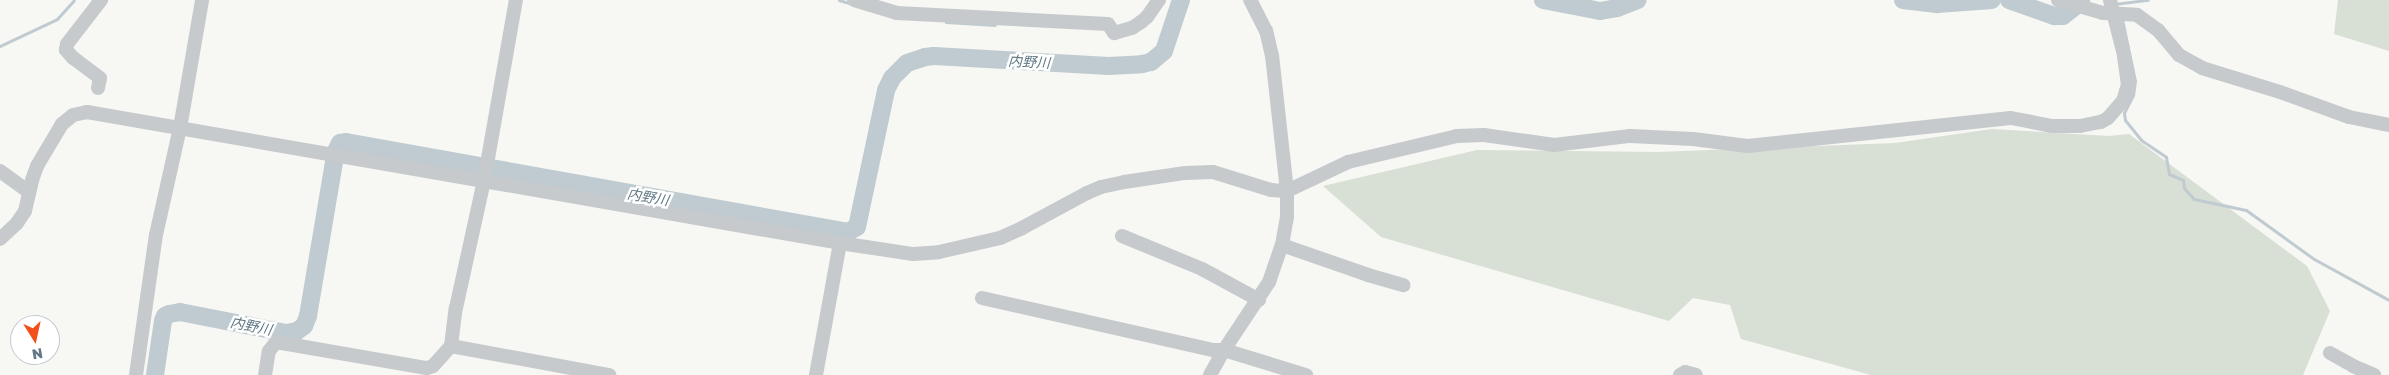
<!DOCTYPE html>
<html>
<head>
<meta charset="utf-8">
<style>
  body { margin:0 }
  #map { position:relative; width:2389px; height:375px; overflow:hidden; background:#f7f7f3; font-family:"Golos Text","Noto Sans JP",sans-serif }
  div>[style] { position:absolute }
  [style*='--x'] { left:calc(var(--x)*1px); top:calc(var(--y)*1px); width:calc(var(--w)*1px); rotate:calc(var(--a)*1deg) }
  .green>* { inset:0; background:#d8dfd4 }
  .stream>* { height:3px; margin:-1.5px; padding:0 1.5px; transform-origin:1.5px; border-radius:1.5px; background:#bfcbd0 }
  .river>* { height:18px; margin:-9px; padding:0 9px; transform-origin:9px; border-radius:9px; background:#bfcbd0 }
  .minor>* { height:14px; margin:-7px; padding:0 7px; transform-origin:7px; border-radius:7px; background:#c6cacd }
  span { translate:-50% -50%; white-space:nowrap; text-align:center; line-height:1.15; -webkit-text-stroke:5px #fff; paint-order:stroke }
  .water-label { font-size:14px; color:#5f7983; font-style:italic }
  .north { position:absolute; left:10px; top:315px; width:50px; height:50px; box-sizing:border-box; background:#fff; border:1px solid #c1c9cf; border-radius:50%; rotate:170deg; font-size:14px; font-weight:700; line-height:20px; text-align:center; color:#647787 }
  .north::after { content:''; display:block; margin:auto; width:18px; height:22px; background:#f1501a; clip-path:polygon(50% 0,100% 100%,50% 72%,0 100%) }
</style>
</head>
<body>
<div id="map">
  <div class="green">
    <div style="clip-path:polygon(2338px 0,2389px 0,2389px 51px,2334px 34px)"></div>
    <div style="clip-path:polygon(1992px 129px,2109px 136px,2129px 134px,2307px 266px,2330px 311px,2303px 375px,1871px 375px,1741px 339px,1730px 305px,1693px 298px,1669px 321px,1381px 237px,1323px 186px,1477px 150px,1658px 152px,1895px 143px)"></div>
  </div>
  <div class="stream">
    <div style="--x:839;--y:0;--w:14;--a:17"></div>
    <div style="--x:2114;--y:4;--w:34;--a:-7"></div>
    <div style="--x:2122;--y:19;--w:63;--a:78.2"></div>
    <div style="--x:2135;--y:81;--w:14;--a:98"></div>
    <div style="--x:2133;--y:95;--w:20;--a:117"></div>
    <div style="--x:2124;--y:113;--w:7;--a:82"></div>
    <div style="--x:2125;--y:120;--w:26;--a:51"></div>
    <div style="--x:2141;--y:140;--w:30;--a:34"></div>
    <div style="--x:2166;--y:157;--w:17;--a:80"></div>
    <div style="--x:2169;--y:174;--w:15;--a:23"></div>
    <div style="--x:2183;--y:180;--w:8;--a:83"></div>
    <div style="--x:2184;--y:188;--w:15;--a:48"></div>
    <div style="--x:2194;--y:199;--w:53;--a:11.9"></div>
    <div style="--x:2246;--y:210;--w:84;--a:35.8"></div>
    <div style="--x:2314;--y:259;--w:85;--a:28.7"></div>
    <div style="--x:946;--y:22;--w:49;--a:3.5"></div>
    <div style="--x:0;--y:46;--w:63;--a:-25.3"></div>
    <div style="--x:57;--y:19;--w:25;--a:-48"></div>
  </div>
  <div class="river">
    <div style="--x:1543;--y:0;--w:58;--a:10.9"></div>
    <div style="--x:1600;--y:11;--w:17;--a:-10"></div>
    <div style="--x:1617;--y:8;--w:22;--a:-21"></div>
    <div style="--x:1903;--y:0;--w:34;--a:7"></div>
    <div style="--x:1937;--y:4;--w:55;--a:-4.2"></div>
    <div style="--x:2009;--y:0;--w:48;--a:19.6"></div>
    <div style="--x:2054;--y:16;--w:9;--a:0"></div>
    <div style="--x:2063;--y:16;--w:23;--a:-38"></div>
    <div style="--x:155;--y:375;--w:55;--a:-81.6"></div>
    <div style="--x:163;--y:321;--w:5;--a:-68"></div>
    <div style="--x:165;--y:316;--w:4;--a:-27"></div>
    <div style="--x:169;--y:314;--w:11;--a:-10"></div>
    <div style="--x:180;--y:312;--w:108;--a:11.2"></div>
    <div style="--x:286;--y:333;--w:11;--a:-10"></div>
    <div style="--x:297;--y:331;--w:9;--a:-36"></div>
    <div style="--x:304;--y:326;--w:11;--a:-68"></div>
    <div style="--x:308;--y:316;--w:167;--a:-80.4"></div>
    <div style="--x:336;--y:151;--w:9;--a:-63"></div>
    <div style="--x:340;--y:143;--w:6;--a:-9"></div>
    <div style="--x:346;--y:142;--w:510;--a:10.16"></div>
    <div style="--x:848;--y:232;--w:10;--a:-29"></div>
    <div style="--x:857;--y:227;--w:140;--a:-78"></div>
    <div style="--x:886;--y:90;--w:13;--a:-63"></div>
    <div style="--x:892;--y:78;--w:21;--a:-45"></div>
    <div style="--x:907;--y:63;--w:19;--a:-18"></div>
    <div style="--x:925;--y:57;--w:9;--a:-6"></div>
    <div style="--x:934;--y:56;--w:175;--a:3.3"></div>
    <div style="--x:1109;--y:66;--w:33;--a:-3"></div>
    <div style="--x:1142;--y:64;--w:9;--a:-13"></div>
    <div style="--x:1151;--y:62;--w:17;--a:-40"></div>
    <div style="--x:1164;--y:51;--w:54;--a:-71.6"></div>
  </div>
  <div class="minor">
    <div style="--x:854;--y:0;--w:45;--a:16.8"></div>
    <div style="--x:897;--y:13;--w:211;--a:3"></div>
    <div style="--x:1108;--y:24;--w:11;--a:56"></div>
    <div style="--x:1114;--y:33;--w:19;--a:-16"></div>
    <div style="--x:1132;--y:28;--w:11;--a:-34"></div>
    <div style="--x:1141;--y:22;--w:8;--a:-40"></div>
    <div style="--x:1147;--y:17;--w:21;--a:-55"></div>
    <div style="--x:2058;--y:0;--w:47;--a:16.1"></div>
    <div style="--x:2103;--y:13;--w:34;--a:3"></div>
    <div style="--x:2137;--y:15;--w:26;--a:36"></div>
    <div style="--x:2158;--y:30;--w:33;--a:50"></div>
    <div style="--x:2179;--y:55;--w:26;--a:29"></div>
    <div style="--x:2202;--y:68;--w:82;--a:17.1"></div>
    <div style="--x:2280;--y:92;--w:73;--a:19.9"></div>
    <div style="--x:2349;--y:117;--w:41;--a:11.3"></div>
    <div style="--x:98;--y:88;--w:10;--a:-79"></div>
    <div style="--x:100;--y:78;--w:34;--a:-143"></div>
    <div style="--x:73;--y:58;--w:11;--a:-131"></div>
    <div style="--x:66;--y:50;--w:6;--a:-81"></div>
    <div style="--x:67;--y:44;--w:56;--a:-52.3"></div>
    <div style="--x:0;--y:171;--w:36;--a:36"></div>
    <div style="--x:1122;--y:236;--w:87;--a:22.4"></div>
    <div style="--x:1202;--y:269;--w:65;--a:28.5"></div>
    <div style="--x:0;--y:239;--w:23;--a:-43"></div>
    <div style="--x:17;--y:223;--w:14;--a:-56"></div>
    <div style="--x:25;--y:211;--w:32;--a:-77"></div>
    <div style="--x:32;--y:180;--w:15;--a:-70"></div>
    <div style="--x:37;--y:166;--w:49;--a:-59.2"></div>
    <div style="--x:62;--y:124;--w:14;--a:-39"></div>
    <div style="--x:73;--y:115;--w:14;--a:-12"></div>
    <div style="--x:87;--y:112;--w:764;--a:9.87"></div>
    <div style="--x:840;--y:243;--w:74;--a:8.6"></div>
    <div style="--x:913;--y:254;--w:26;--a:-4"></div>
    <div style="--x:939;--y:252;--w:63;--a:-12.9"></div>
    <div style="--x:1000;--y:238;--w:24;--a:-24"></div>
    <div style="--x:1022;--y:228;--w:74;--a:-28.3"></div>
    <div style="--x:1087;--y:193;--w:15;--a:-23"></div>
    <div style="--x:1101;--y:187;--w:24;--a:-12"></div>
    <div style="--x:1124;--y:182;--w:62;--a:-8.4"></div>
    <div style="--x:1185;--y:173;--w:28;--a:-2"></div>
    <div style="--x:1213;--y:172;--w:61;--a:17.2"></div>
    <div style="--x:1271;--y:190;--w:16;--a:4"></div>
    <div style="--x:1287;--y:191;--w:68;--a:-25.4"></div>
    <div style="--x:1348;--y:162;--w:112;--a:-13.4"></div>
    <div style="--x:1457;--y:136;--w:27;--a:-2"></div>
    <div style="--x:1484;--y:135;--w:71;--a:8.1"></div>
    <div style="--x:1554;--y:145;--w:77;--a:-6.8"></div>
    <div style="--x:1630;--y:136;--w:63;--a:2.7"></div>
    <div style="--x:1693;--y:139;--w:55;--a:7.3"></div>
    <div style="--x:1748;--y:146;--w:264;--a:-6.1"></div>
    <div style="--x:2011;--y:118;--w:42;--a:11"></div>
    <div style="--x:2052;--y:126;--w:28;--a:0"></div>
    <div style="--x:2080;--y:126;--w:21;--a:-11"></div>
    <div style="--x:2101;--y:122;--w:8;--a:-30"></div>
    <div style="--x:2108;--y:118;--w:23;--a:-49"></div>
    <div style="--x:2123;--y:101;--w:10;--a:-73"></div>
    <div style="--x:2126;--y:91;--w:6;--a:-72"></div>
    <div style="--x:2128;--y:85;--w:30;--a:-98"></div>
    <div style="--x:2124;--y:55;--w:57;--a:-104.3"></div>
    <div style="--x:1282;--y:245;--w:91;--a:19.2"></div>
    <div style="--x:1368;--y:275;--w:37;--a:16"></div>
    <div style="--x:982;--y:298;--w:237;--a:12.7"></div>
    <div style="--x:1213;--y:350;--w:11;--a:0"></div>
    <div style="--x:1224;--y:350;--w:86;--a:17"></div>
    <div style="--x:451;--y:346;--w:161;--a:10.4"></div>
    <div style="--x:2330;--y:353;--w:26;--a:29"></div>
    <div style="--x:2353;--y:366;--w:23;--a:23"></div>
    <div style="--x:136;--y:375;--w:141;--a:-81.9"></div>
    <div style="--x:156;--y:235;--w:110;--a:-77.4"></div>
    <div style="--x:180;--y:128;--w:130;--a:-80.2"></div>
    <div style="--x:265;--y:375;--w:24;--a:-81"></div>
    <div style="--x:269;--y:351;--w:11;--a:-52"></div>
    <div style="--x:276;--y:342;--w:153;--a:9.8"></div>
    <div style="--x:427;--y:368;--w:6;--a:-18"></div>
    <div style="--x:433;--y:366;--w:27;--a:-48"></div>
    <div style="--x:451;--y:346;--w:38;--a:-83"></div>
    <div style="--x:456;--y:308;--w:130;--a:-77.6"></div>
    <div style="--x:484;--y:181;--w:184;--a:-80"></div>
    <div style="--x:816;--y:375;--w:134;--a:-79.7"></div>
    <div style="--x:1210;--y:375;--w:29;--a:-61"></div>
    <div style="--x:1224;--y:350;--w:82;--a:-56.5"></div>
    <div style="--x:1269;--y:282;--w:39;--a:-71"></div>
    <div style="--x:1282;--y:245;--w:29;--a:-80"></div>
    <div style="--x:1287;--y:216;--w:25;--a:-90"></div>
    <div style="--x:1287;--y:191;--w:136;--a:-96.3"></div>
    <div style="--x:1272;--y:56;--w:26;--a:-103"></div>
    <div style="--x:1266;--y:31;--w:35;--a:-117"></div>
    <div style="--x:1680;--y:375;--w:6;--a:-31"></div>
    <div style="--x:1685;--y:372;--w:11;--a:15"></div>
  </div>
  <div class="water-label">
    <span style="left:1029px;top:62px;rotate:3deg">内野川</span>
    <span style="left:648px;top:197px;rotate:10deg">内野川</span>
    <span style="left:251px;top:326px;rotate:11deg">内野川</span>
  </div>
  <div class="north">N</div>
</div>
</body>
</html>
